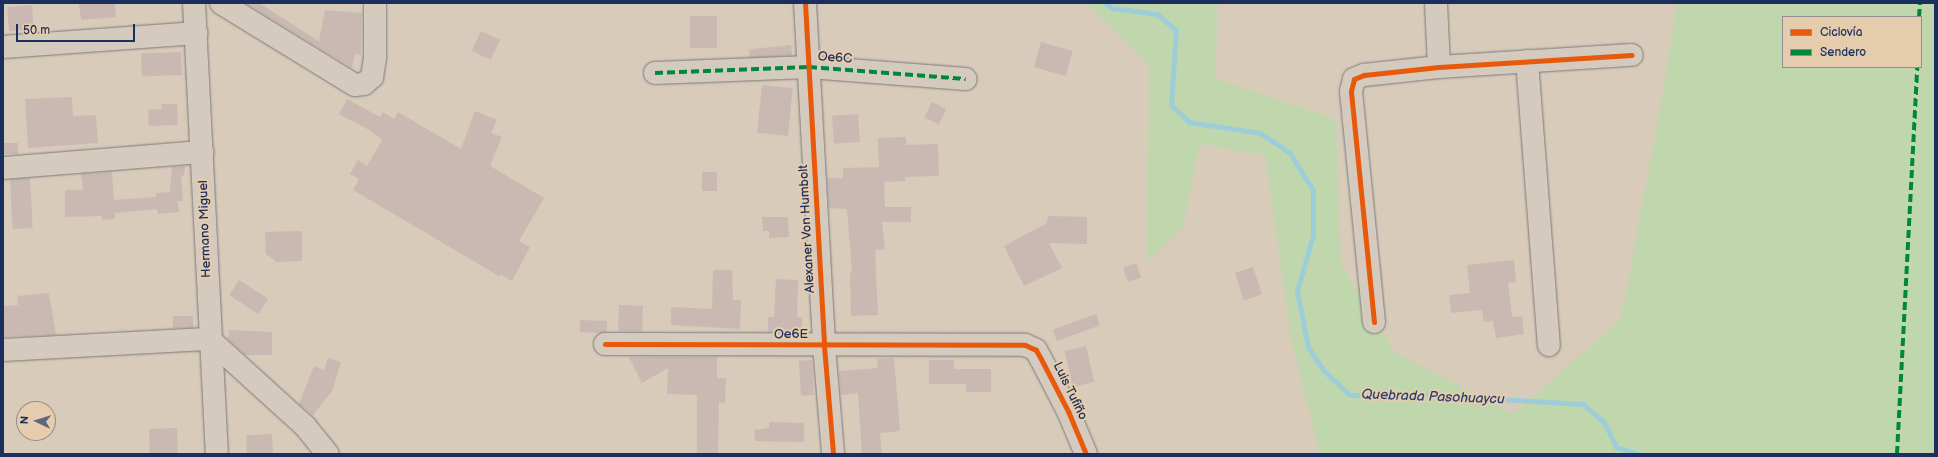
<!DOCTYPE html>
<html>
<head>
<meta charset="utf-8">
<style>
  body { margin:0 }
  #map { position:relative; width:1938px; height:457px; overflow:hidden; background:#d8cbba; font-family:"Balsamiq Sans",sans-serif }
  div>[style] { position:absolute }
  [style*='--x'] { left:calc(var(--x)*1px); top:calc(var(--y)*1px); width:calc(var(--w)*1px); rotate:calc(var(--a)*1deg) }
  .green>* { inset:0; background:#c0d7ad }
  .stream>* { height:5px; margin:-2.5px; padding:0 2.5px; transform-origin:2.5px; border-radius:2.5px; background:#9dced8 }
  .building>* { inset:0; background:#c9b9b2; transform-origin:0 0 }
  .roads { filter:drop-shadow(0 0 1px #7c7a7b) drop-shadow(0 0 1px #7c7a7b) }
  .minor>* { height:22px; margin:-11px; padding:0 11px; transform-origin:11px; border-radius:11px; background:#d4cabe }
  .quiet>* { height:4px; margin-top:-2px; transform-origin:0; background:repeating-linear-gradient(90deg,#00873e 0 8px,transparent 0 12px) }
  .cycleway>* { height:5px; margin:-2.5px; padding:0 2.5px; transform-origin:2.5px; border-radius:2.5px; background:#e8590c }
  span { translate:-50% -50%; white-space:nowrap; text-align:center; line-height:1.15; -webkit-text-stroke:4px #e5ccad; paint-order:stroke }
  .street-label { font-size:13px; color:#1b2f5e }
  .water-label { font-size:14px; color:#263f6c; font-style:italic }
  .frame { position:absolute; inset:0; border:4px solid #1b2f5e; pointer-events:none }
  .legend { position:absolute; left:1782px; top:16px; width:140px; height:52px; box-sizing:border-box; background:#e5ccad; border:1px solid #948d8d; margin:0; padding:5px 7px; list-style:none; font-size:12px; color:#1b2f5e }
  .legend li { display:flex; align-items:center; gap:8px; height:20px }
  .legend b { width:20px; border:1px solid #948d8d }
  .north { position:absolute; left:16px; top:401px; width:40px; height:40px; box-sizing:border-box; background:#e5ccad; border:1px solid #948d8d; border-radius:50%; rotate:274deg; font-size:11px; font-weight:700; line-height:16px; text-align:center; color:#1b2f5e }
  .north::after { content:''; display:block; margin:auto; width:14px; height:18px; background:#5d667e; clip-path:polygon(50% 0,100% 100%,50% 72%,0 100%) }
  .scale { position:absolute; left:16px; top:24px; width:119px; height:18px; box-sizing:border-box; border:2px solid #1b2f5e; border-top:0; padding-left:5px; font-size:12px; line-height:14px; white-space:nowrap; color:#1b2f5e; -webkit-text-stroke:3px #e5ccad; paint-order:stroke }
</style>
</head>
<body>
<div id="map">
  <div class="green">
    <div style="clip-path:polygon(evenodd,1088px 3px,1217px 3px,1216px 79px,1336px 119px,1341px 265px,1396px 353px,1514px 414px,1621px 319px,1656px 132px,1677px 3px,1935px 3px,1935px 454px,1320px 454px,1291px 339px,1265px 155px,1200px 144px,1183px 227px,1147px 261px,1149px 65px,1088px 6px,1088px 3px,1783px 17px,1921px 17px,1921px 67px,1783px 67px,1783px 17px)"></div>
  </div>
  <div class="stream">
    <div style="--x:1105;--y:3;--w:9;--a:36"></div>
    <div style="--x:1112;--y:8;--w:45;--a:7.6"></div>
    <div style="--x:1157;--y:14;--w:25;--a:40"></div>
    <div style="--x:1176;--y:30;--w:75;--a:93.8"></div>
    <div style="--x:1171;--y:105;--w:25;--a:43"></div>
    <div style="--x:1189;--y:122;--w:72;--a:8.8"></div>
    <div style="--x:1260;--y:133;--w:35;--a:33"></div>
    <div style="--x:1289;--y:152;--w:45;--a:57.7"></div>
    <div style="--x:1313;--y:190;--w:45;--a:90"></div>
    <div style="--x:1313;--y:235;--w:58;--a:105.9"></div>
    <div style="--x:1297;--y:291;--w:57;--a:78.9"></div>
    <div style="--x:1308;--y:347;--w:29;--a:56"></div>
    <div style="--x:1324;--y:371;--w:35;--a:43"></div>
    <div style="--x:1350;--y:395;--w:66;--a:-0.9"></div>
    <div style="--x:1416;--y:394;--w:167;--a:3.4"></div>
    <div style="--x:1583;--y:404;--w:28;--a:41"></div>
    <div style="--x:1604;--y:422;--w:28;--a:64"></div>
    <div style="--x:1616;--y:447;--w:24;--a:17"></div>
  </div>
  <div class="building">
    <div style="clip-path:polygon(93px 3px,115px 3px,116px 17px,81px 20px,79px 4px)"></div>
    <div style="clip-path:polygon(245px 3px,259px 3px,319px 41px,325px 10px,362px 13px,361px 55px,355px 54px,352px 68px)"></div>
    <div style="left:32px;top:5px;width:24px;height:25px;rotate:85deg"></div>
    <div style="left:690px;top:16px;width:27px;height:32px"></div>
    <div style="left:481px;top:31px;width:21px;height:22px;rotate:25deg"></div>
    <div style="left:1041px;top:42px;width:33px;height:26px;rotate:16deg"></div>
    <div style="left:791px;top:45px;width:10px;height:42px;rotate:84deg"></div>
    <div style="left:181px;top:52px;width:23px;height:40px;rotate:88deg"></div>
    <div style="left:762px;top:85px;width:31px;height:48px;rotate:6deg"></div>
    <div style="clip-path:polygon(72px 97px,73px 116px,96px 115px,98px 143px,28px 148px,25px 99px)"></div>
    <div style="clip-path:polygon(347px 99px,380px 117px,383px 112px,394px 119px,398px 112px,461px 149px,475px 111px,497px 120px,491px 133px,502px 137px,490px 166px,544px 198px,519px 241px,530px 247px,512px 281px,500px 274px,499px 276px,353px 190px,359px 179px,350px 174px,358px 160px,367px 166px,382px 140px,371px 131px,339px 114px)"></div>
    <div style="left:932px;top:102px;width:16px;height:17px;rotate:27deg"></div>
    <div style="clip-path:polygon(161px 104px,177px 104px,178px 125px,149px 126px,148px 110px,162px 109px)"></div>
    <div style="left:858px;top:114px;width:28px;height:26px;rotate:86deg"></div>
    <div style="clip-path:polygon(906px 137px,906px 145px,938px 144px,939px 176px,905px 177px,905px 181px,884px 182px,885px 207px,911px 207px,911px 222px,882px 222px,885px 249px,875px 250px,878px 315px,851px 316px,850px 273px,852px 273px,847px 209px,829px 208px,827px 178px,843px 178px,843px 168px,879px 167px,878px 138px)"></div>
    <div style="left:18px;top:143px;width:11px;height:15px;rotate:90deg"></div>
    <div style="clip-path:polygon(185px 166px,184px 176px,181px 175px,183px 201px,178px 201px,179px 212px,158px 214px,157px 209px,115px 213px,115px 219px,102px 220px,102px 216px,65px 217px,65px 190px,83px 190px,81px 174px,112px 172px,114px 200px,156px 197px,156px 193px,170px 192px,172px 167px)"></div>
    <div style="left:702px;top:172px;width:15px;height:19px"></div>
    <div style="left:30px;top:178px;width:50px;height:20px;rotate:87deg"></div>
    <div style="clip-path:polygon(1048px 216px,1087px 217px,1087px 244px,1049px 243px,1062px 268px,1024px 286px,1004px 246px,1047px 223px)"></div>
    <div style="clip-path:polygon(762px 217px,788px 217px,789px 237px,769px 238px,769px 231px,763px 231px)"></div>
    <div style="clip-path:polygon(302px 231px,302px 261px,277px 262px,266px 254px,265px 232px)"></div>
    <div style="clip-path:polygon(1514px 260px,1516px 282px,1508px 283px,1512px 317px,1522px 316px,1524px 334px,1496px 338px,1493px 321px,1484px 322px,1482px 310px,1451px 313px,1449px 295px,1470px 293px,1467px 265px)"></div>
    <div style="left:1136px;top:263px;width:15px;height:14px;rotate:70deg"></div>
    <div style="left:1253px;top:267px;width:29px;height:19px;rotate:72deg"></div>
    <div style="clip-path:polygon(713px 270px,732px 270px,733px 300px,741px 300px,740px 329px,671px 325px,671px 307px,712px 309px)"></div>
    <div style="clip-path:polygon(776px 279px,798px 280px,797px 317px,802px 317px,802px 332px,768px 332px,768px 317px,774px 317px)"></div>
    <div style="left:239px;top:280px;width:35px;height:18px;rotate:33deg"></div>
    <div style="clip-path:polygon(49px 293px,56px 335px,3px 337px,3px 306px,18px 305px,17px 296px)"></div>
    <div style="left:619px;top:305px;width:24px;height:26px;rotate:2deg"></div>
    <div style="left:1096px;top:314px;width:12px;height:46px;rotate:70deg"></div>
    <div style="left:173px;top:316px;width:20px;height:12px"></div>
    <div style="left:580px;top:320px;width:27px;height:12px;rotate:2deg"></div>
    <div style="clip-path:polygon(229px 330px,272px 332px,272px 355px,245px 355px,228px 339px)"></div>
    <div style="left:1086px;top:346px;width:37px;height:22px;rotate:77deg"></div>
    <div style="clip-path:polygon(629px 357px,717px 357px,717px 378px,726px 378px,725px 403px,719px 402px,718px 454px,697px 454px,697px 395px,667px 394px,668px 368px,642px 383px)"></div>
    <div style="clip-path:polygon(328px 358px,341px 362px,332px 391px,313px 415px,299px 404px,314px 366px,324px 370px)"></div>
    <div style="clip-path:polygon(894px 358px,900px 431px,880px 433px,882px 454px,862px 454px,858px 393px,841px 395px,839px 371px,878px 368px,877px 359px)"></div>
    <div style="left:812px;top:360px;width:35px;height:13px;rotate:87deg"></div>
    <div style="clip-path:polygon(929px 360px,954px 360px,954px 369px,991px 369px,991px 392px,966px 392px,966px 384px,929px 384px)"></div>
    <div style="clip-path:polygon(769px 422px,804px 423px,804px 442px,755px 441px,754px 430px,769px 428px)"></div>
    <div style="left:177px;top:428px;width:26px;height:28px;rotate:88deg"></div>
    <div style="left:272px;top:434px;width:20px;height:26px;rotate:87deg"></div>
  </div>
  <div class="roads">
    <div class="minor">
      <div style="--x:194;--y:3;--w:452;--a:87.1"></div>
      <div style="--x:221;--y:3;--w:157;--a:31.5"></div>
      <div style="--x:355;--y:85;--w:9;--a:-6"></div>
      <div style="--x:364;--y:84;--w:11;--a:-41"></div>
      <div style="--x:372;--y:77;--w:20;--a:-81"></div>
      <div style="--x:375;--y:57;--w:54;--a:-90"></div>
      <div style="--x:805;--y:3;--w:344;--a:86.8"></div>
      <div style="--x:824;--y:346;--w:108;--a:85.2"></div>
      <div style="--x:1436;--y:3;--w:64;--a:87.3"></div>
      <div style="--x:3;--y:47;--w:194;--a:-4.1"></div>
      <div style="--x:1527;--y:61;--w:285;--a:85.6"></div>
      <div style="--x:655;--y:73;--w:154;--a:-2.2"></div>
      <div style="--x:809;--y:67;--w:157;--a:4.4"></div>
      <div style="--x:3;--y:168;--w:200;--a:-4.6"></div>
      <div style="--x:1374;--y:322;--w:232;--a:-95.7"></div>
      <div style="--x:1351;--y:91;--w:12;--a:-76"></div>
      <div style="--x:1354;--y:79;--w:11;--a:-22"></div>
      <div style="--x:1364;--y:75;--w:75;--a:-6.1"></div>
      <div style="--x:1439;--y:67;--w:193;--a:-3.6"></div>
      <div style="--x:605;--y:344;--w:420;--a:0.1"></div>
      <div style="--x:1025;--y:345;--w:12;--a:24"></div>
      <div style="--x:1036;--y:350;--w:10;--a:61"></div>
      <div style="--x:1041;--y:359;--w:59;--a:62.6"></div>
      <div style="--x:1068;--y:411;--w:47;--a:67.3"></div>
      <div style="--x:3;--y:350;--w:206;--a:-3.1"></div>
      <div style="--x:209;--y:339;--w:130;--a:42.2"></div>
      <div style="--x:305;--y:426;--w:36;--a:51"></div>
    </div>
  </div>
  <div class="quiet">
    <div style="--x:1919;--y:17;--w:14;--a:-86"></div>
    <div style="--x:655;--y:73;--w:154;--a:-2.2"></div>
    <div style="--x:809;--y:67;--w:157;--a:4.4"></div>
    <div style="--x:1897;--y:454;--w:388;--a:-87"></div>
  </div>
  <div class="cycleway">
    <div style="--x:805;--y:3;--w:344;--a:86.8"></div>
    <div style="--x:824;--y:346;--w:108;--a:85.2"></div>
    <div style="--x:1374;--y:322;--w:232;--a:-95.7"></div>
    <div style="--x:1351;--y:91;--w:12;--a:-76"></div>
    <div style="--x:1354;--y:79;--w:11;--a:-22"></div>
    <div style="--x:1364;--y:75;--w:75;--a:-6.1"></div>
    <div style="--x:1439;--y:67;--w:193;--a:-3.6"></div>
    <div style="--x:605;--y:344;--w:420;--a:0.1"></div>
    <div style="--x:1025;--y:345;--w:12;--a:24"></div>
    <div style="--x:1036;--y:350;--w:10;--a:61"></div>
    <div style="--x:1041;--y:359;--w:59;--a:62.6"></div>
    <div style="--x:1068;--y:411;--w:47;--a:67.3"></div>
  </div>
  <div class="street-label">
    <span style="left:835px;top:58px;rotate:4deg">Oe6C</span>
    <span style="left:205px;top:229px;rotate:-92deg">Hermano Miguel</span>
    <span style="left:807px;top:229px;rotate:-93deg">Alexaner Von Humbolt</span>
    <span style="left:791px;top:334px">Oe6E</span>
    <span style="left:1070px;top:391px;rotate:64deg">Luis Tufiño</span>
  </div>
  <div class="water-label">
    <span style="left:1433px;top:397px;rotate:2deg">Quebrada Pasohuaycu</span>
  </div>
  <div class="frame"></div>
  <ul class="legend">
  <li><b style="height:5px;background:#e8590c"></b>Ciclovía</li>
  <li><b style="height:5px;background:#00873e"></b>Sendero</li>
  </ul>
  <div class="north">N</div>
  <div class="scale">50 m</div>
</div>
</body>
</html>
